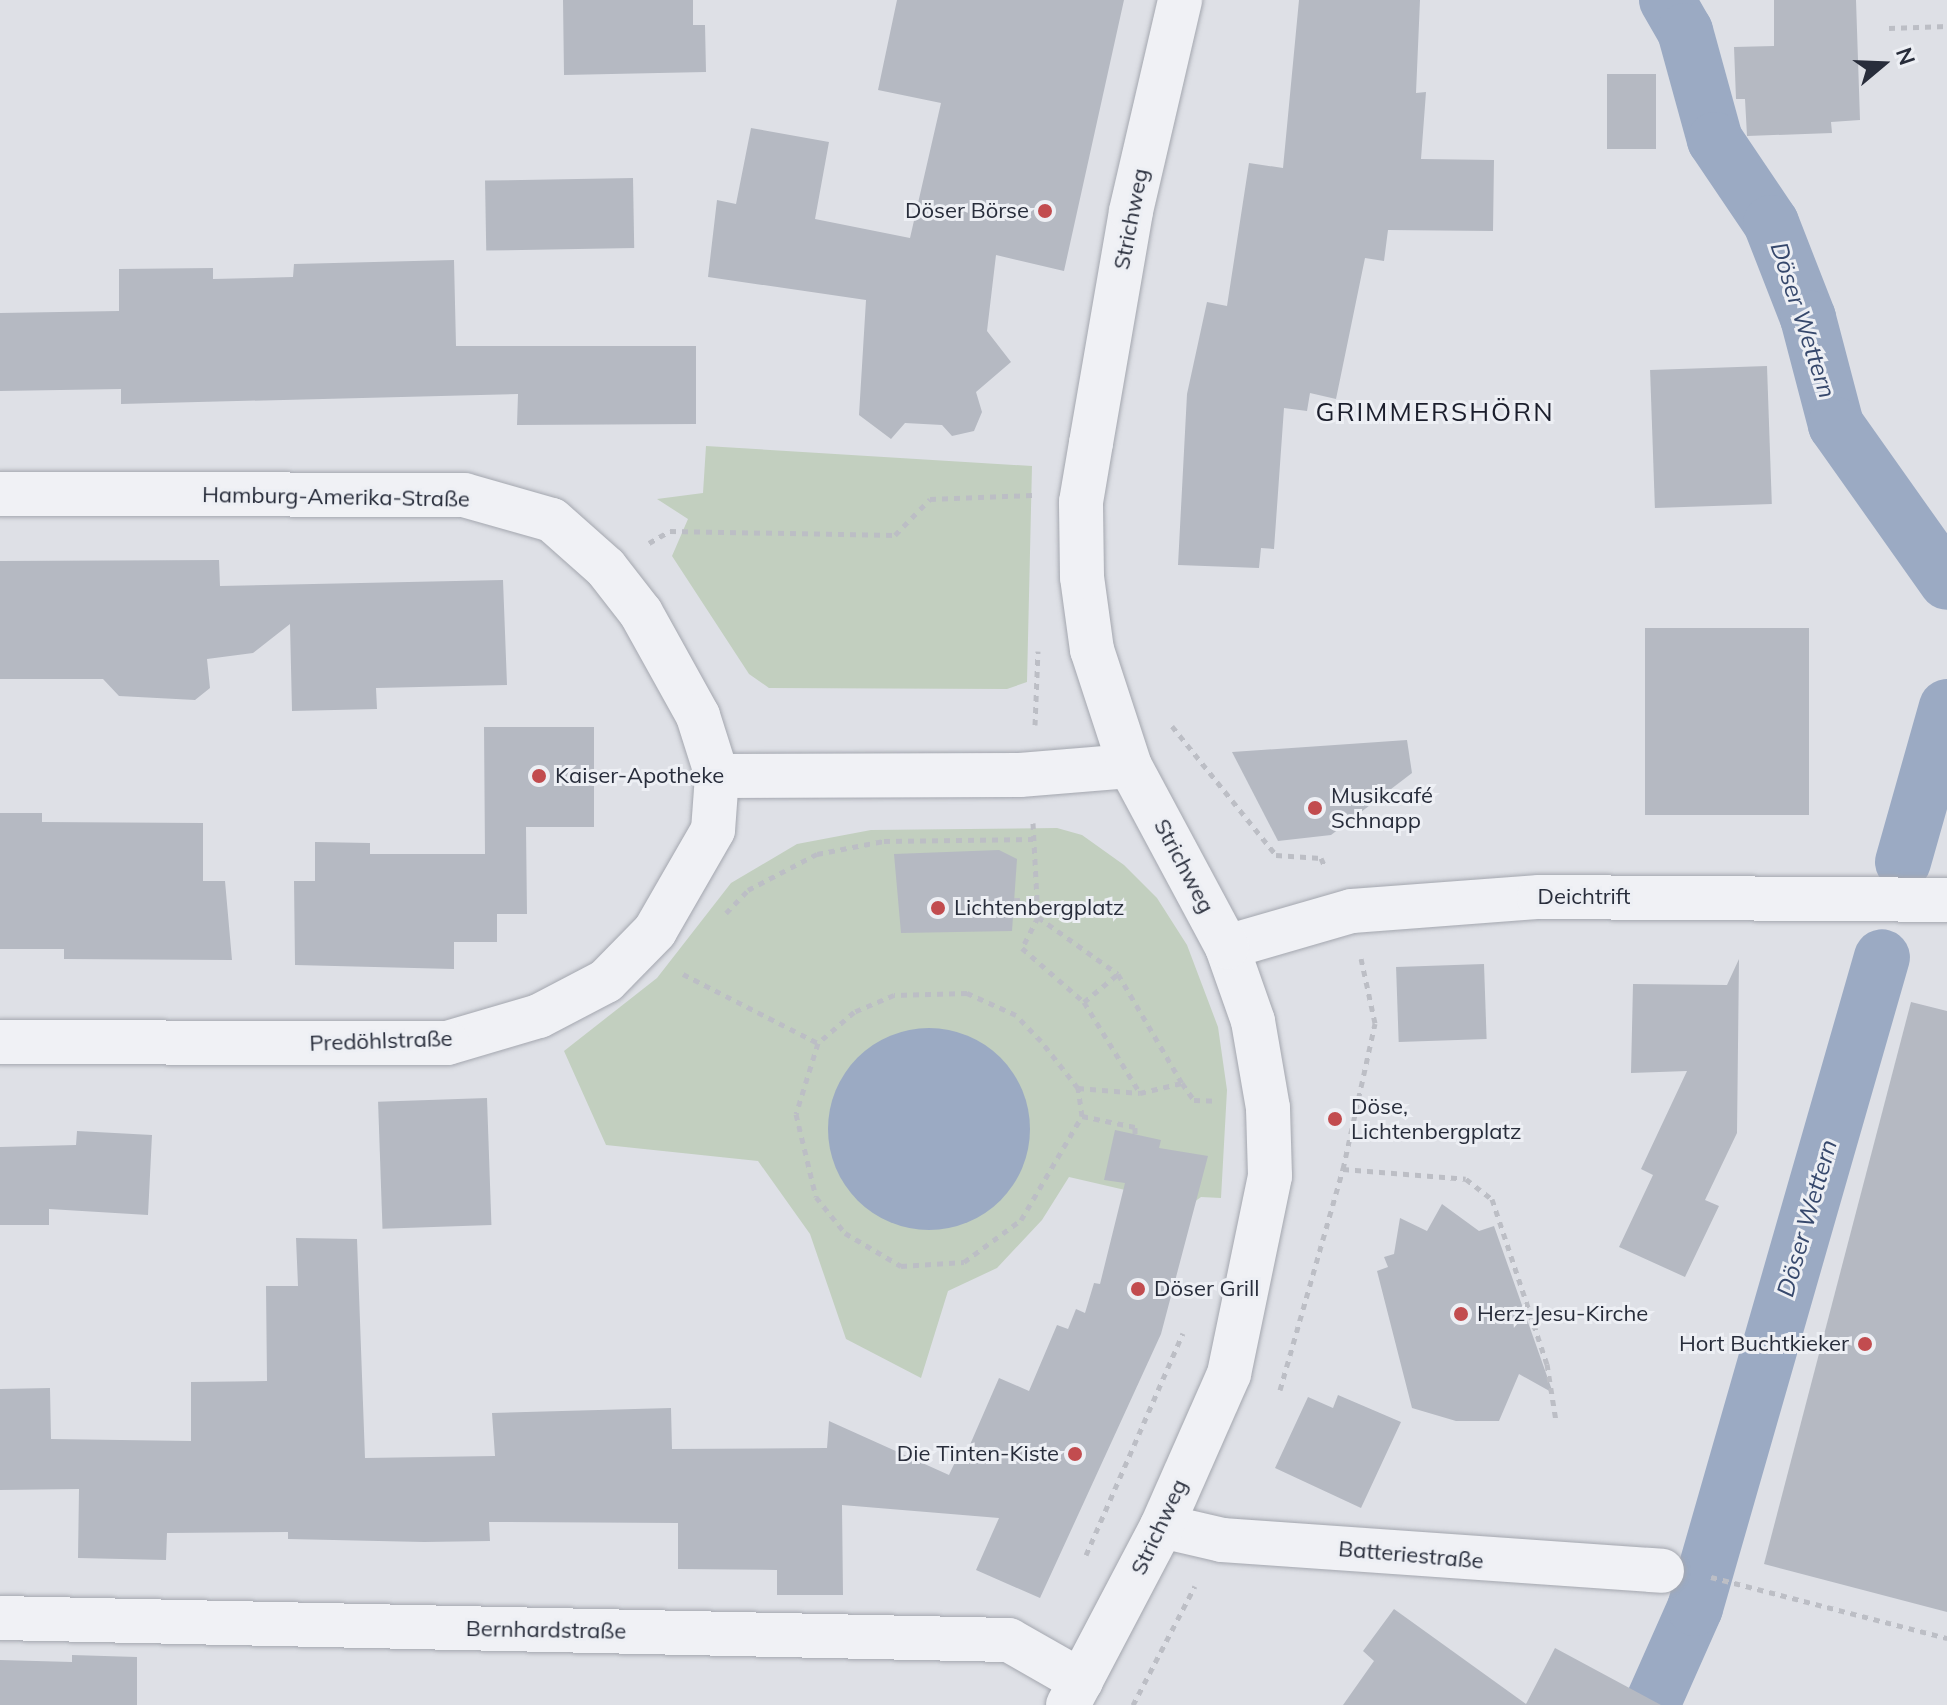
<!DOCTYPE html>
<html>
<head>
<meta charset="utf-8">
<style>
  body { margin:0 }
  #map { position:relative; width:1947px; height:1705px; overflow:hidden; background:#dee0e6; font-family:Mulish,sans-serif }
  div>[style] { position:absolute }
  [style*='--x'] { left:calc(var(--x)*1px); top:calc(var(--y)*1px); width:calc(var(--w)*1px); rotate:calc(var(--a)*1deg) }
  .green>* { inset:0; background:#c2cfbf }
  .water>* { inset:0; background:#9baac3 }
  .round { border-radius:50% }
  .canal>* { height:56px; margin:-28px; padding:0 28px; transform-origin:28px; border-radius:28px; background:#9baac3 }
  .building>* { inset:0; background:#b5b9c2; transform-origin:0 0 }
  .path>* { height:5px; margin-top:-2.5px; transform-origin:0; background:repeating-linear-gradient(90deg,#bcbec5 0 6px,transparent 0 12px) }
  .roads { filter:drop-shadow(0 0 2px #a4a7af) drop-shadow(0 0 2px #a4a7af) }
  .street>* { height:44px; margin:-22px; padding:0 22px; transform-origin:22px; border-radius:22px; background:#f0f1f5 }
  .dots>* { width:22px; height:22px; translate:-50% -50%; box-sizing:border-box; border:4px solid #edeff4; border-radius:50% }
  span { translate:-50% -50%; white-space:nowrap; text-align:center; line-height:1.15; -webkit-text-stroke:6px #edeff4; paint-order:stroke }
  .poi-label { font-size:22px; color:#282d3b }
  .right { translate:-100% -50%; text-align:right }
  .left { translate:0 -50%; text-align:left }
  .street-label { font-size:22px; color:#282d3b }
  .water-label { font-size:24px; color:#36486c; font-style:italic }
  .quarter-label { font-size:26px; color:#1b1e2c; letter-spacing:2px }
  .north { position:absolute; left:1843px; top:24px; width:80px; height:80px; -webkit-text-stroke:6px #edeff4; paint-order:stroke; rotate:71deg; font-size:22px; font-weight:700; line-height:32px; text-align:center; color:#282d3b }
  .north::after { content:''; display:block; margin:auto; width:28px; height:36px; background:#282d3b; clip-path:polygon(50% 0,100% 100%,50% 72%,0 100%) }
</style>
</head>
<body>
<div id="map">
  <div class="green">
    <div style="clip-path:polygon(706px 446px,1032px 466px,1027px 682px,1007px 689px,769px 688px,749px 674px,672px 556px,688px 519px,657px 499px,703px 493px)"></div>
    <div style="clip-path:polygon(1057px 828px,1082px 835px,1124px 865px,1157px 898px,1187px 945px,1218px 1027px,1227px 1090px,1221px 1198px,1201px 1197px,1190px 1205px,1069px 1177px,1042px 1220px,997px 1268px,948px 1291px,921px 1378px,846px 1339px,810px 1234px,758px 1161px,606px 1145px,564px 1051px,657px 978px,731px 883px,797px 844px,871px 830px)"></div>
  </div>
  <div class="water">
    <div class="round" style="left:828px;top:1028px;width:202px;height:202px"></div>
  </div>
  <div class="canal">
    <div style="--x:1667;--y:0;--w:36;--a:60"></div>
    <div style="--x:1685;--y:31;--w:113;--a:74.6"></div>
    <div style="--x:1715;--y:140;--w:100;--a:56"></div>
    <div style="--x:1771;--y:223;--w:102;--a:68.7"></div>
    <div style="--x:1808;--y:318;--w:111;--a:75.3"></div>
    <div style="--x:1836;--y:425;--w:192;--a:54.7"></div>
    <div style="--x:1903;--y:862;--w:161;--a:-74.2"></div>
    <div style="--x:1652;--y:1705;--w:106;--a:-66.1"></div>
    <div style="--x:1695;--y:1608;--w:677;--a:-73.97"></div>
  </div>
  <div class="building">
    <div style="clip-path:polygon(563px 0,693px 0,693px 25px,705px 25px,706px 72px,564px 75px)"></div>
    <div style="clip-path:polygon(897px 0,1124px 0,1064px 271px,996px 255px,987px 331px,1011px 362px,976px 392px,982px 412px,974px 431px,952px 436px,942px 425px,905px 423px,891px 439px,859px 415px,866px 300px,708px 277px,717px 200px,736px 204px,751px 128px,829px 142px,815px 219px,910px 238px,941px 103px,878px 90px)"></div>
    <div style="clip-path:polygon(1299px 0,1420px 0,1416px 93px,1426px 92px,1421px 159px,1494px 160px,1493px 231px,1388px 230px,1384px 261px,1365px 258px,1336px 399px,1310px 393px,1307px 411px,1284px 408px,1274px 549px,1261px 548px,1259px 568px,1178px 565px,1187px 394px,1207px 302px,1227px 306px,1249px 163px,1283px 168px)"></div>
    <div style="clip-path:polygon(1774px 0,1856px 0,1860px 120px,1831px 122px,1832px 133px,1747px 136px,1745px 99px,1736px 99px,1734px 47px,1774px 46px)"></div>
    <div style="left:1607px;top:74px;width:49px;height:75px"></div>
    <div style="left:633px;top:178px;width:70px;height:148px;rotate:89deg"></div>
    <div style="clip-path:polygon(454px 260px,456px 346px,696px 346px,696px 424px,517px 425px,518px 394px,121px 404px,121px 389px,0 391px,0 313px,119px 311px,119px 269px,213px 268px,213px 279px,293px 277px,294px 264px)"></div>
    <div style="left:1767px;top:366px;width:138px;height:117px;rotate:88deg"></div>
    <div style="clip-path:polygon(219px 560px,220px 586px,503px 580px,507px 685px,376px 688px,377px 709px,292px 711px,290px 624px,253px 653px,207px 659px,210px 688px,195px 700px,119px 696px,103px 679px,0 679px,0 561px)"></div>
    <div style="left:1645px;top:628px;width:164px;height:187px"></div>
    <div style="clip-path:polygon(484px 727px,594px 727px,594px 827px,526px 827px,527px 914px,497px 914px,497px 942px,454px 942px,454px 969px,295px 965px,294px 881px,315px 881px,315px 842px,370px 843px,370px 854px,485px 854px)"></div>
    <div style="clip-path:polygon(1407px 740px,1412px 773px,1331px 835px,1278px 841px,1232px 752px)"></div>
    <div style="clip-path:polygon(0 813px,42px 813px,42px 822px,203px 823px,203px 881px,225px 881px,232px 960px,64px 959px,64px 949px,0 949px)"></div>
    <div style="clip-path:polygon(999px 850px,1017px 859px,1012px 931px,901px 933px,894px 854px)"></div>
    <div style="clip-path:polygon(1739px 959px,1737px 1133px,1705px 1200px,1719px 1206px,1685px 1277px,1619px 1247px,1653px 1175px,1641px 1169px,1687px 1071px,1631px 1073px,1633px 984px,1727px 985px)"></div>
    <div style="left:1484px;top:964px;width:75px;height:88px;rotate:88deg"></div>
    <div style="clip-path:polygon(1911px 1002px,1947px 1011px,1947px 1612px,1764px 1564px)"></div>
    <div style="left:487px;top:1098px;width:127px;height:109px;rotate:88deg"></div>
    <div style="clip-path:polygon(1115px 1130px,1161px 1140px,1159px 1148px,1208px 1156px,1161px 1334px,1040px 1598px,976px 1570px,999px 1518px,842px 1505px,843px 1595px,777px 1595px,777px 1570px,678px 1569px,678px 1523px,489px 1522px,490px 1541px,424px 1542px,288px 1539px,288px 1532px,167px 1533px,166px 1560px,78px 1558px,79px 1489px,0 1490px,0 1389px,50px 1388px,51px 1439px,191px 1441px,191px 1382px,267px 1381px,266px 1286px,298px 1286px,296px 1238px,357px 1239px,365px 1458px,495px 1456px,492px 1413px,671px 1408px,672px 1449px,827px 1448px,829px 1421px,949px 1475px,956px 1460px,962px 1463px,999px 1378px,1029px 1391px,1057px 1325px,1068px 1329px,1076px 1309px,1085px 1313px,1094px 1283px,1100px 1284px,1125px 1183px,1104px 1180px)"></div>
    <div style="clip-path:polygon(77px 1131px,152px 1135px,148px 1215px,49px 1209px,49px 1225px,0 1225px,0 1147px,76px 1145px)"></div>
    <div style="clip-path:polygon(1442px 1204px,1479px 1231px,1494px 1226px,1553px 1393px,1519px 1374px,1499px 1421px,1456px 1421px,1412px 1408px,1377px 1271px,1388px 1267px,1384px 1257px,1394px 1254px,1400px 1218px,1427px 1231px)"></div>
    <div style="clip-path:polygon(1338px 1395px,1401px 1422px,1361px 1508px,1275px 1468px,1308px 1397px,1333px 1408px)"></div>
    <div style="clip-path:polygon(1394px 1609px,1526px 1704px,1555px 1648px,1661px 1705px,1343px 1705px,1374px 1661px,1363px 1651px)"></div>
    <div style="clip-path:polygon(72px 1655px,137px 1657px,137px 1705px,0 1705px,0 1660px,72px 1662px)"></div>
  </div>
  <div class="path">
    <div style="--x:1889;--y:28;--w:58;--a:-2"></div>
    <div style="--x:649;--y:543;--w:24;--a:-30"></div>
    <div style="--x:670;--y:531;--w:225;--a:1"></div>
    <div style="--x:895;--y:535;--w:50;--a:-45.8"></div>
    <div style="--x:930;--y:499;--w:102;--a:-2.2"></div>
    <div style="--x:1035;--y:725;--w:74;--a:-87.7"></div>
    <div style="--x:1172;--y:726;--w:166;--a:51.1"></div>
    <div style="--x:1276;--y:855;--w:45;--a:3.8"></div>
    <div style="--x:1321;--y:858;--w:10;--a:66"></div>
    <div style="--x:1033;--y:823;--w:94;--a:87"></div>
    <div style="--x:1038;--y:917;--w:35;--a:117"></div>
    <div style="--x:1022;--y:948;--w:82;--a:41.1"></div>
    <div style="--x:1084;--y:1002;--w:107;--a:58.4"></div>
    <div style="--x:1014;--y:900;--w:23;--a:2"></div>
    <div style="--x:726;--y:913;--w:32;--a:-46"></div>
    <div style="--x:748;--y:890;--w:78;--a:-27.6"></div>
    <div style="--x:817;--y:854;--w:68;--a:-11"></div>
    <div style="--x:884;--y:841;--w:149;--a:-0.8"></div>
    <div style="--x:1038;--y:917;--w:98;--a:35.5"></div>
    <div style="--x:1118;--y:974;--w:126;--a:59.6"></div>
    <div style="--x:683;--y:974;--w:152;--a:27.1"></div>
    <div style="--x:818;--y:1043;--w:74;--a:107.2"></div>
    <div style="--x:796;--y:1114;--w:85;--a:76.5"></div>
    <div style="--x:816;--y:1197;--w:46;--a:51.1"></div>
    <div style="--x:845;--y:1233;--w:65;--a:30.5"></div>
    <div style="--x:901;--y:1266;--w:63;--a:-3.6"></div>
    <div style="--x:964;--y:1262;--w:71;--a:-36.4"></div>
    <div style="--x:1021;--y:1220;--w:121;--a:-59.6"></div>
    <div style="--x:1082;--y:1116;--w:28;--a:-98"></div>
    <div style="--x:1078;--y:1088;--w:60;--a:-128.2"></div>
    <div style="--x:1041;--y:1041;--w:36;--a:-134"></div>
    <div style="--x:1016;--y:1015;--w:54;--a:-155.8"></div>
    <div style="--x:967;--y:993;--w:73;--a:178.4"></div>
    <div style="--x:894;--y:995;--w:43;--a:157"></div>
    <div style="--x:854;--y:1012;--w:48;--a:139.3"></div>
    <div style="--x:1084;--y:1002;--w:44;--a:-39.5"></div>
    <div style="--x:1078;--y:1088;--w:62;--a:4.6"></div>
    <div style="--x:1140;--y:1093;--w:43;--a:-13.4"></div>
    <div style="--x:1182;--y:1083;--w:21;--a:55"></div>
    <div style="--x:1194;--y:1100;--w:23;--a:2"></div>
    <div style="--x:1082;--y:1116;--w:54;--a:11.7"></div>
    <div style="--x:1135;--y:1127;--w:7;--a:90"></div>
    <div style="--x:1343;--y:1169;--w:123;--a:4.6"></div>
    <div style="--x:1466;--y:1179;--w:33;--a:38"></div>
    <div style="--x:1492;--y:1199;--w:174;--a:71.6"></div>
    <div style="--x:1547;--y:1364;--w:58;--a:81"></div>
    <div style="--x:1280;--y:1390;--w:230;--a:-74.1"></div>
    <div style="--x:1343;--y:1169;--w:149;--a:-77.6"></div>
    <div style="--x:1375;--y:1023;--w:66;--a:-102.2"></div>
    <div style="--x:1086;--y:1555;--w:242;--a:-66.4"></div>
    <div style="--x:1711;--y:1577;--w:244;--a:14.5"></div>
    <div style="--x:1133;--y:1705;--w:134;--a:-62.5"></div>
  </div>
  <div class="roads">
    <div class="street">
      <div style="--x:0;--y:494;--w:464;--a:0.1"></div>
      <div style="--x:464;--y:495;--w:91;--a:15.9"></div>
      <div style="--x:552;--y:520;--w:72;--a:41.6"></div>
      <div style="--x:606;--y:568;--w:57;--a:52.1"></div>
      <div style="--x:641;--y:613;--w:118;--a:61"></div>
      <div style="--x:698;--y:716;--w:63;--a:72.4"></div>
      <div style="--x:717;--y:776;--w:54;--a:94.2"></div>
      <div style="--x:713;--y:830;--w:116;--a:119.9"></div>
      <div style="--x:655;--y:931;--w:70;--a:134.4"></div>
      <div style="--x:606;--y:981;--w:76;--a:152.4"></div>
      <div style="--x:539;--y:1016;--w:96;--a:163.6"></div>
      <div style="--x:447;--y:1043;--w:447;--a:-179.9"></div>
      <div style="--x:717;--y:776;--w:303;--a:-0.2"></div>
      <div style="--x:1020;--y:775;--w:110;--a:-4.7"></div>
      <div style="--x:1227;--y:947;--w:130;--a:-16.1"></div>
      <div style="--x:1352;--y:911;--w:188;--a:-4.3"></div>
      <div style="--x:1539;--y:897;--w:408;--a:0.4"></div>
      <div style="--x:1162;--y:1526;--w:62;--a:13.1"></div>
      <div style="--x:1222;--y:1540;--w:441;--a:4"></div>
      <div style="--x:0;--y:1618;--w:1009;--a:1.25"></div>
      <div style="--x:1009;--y:1640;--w:83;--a:29.7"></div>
      <div style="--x:1068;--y:1705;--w:202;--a:-62.3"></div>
      <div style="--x:1162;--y:1526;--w:166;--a:-66.2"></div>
      <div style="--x:1229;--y:1374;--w:202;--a:-78.3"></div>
      <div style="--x:1270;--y:1176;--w:68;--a:-91.7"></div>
      <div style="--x:1268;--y:1108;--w:88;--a:-99.8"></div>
      <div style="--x:1253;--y:1021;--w:78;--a:-109.4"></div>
      <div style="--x:1227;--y:947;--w:205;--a:-118.2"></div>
      <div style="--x:1130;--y:766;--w:122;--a:-108.1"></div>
      <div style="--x:1092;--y:650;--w:74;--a:-97.8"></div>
      <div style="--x:1082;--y:577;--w:75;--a:-90.8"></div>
      <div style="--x:1081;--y:502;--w:60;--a:-80.4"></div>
      <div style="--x:1091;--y:443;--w:235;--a:-80.2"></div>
      <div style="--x:1131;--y:211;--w:217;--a:-76.9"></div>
    </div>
  </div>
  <div class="dots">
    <div style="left:1045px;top:211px;background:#c24c4f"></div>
    <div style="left:539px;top:776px;background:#c24c4f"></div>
    <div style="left:1315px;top:808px;background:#c24c4f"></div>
    <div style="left:938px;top:908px;background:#c24c4f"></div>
    <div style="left:1335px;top:1119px;background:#c24c4f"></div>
    <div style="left:1138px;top:1289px;background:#c24c4f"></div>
    <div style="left:1461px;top:1314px;background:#c24c4f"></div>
    <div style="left:1865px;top:1344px;background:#c24c4f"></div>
    <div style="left:1075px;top:1454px;background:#c24c4f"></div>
  </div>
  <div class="poi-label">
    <span class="right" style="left:1029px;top:211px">Döser Börse</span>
    <span class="left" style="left:555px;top:776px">Kaiser-Apotheke</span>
    <span class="left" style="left:1331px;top:808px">Musikcafé<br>Schnapp</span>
    <span class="left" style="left:954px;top:908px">Lichtenbergplatz</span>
    <span class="left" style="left:1351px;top:1119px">Döse,<br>Lichtenbergplatz</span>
    <span class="left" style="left:1154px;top:1289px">Döser Grill</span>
    <span class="left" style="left:1477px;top:1314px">Herz-Jesu-Kirche</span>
    <span class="right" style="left:1849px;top:1344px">Hort Buchtkieker</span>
    <span class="right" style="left:1059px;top:1454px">Die Tinten-Kiste</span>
  </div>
  <div class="street-label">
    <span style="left:1131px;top:219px;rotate:-79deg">Strichweg</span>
    <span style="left:336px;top:497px;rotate:1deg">Hamburg-Amerika-Straße</span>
    <span style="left:1184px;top:866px;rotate:62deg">Strichweg</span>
    <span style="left:1584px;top:897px">Deichtrift</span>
    <span style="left:381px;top:1041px;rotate:-2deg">Predöhlstraße</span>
    <span style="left:1159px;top:1527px;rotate:-65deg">Strichweg</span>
    <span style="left:1411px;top:1555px;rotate:5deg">Batteriestraße</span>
    <span style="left:546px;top:1630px;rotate:1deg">Bernhardstraße</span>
  </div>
  <div class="water-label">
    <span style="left:1803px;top:320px;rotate:72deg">Döser Wettern</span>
    <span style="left:1807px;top:1218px;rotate:-74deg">Döser Wettern</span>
  </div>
  <div class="quarter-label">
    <span style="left:1435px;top:412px">GRIMMERSHÖRN</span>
  </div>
  <div class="north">N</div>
</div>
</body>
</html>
